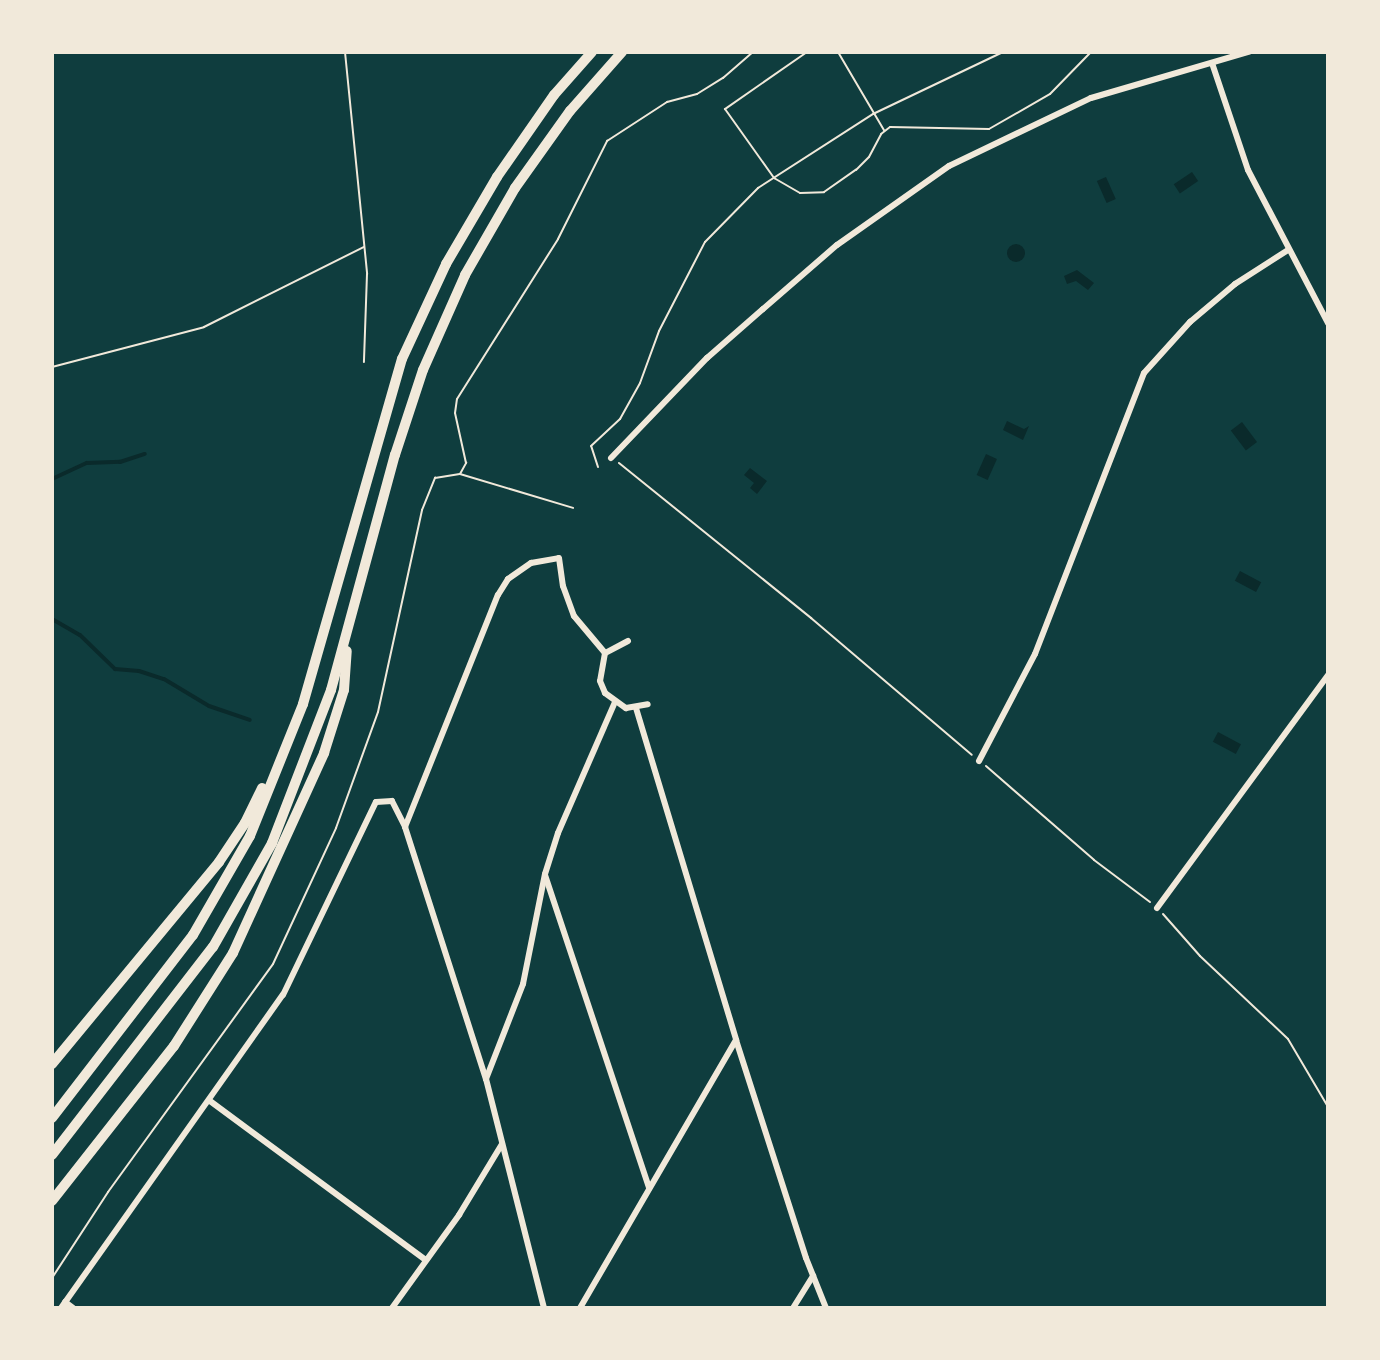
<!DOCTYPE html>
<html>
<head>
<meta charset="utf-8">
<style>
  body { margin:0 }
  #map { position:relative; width:1380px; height:1360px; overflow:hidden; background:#0f3d3e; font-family:"Open Sans",sans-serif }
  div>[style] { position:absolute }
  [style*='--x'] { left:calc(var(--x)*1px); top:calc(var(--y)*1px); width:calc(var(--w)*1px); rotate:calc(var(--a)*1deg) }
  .water>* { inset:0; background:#0a2a2b; transform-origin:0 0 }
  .round { border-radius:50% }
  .stream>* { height:4px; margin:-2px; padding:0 2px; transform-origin:2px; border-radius:2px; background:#0a2a2b }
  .path>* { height:2px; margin:-1px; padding:0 1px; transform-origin:1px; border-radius:1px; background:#f1e9da }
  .minor>* { height:6px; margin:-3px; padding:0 3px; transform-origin:3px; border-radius:3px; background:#f1e9da }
  .trunk>* { height:10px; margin:-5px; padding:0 5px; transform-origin:5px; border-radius:5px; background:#f1e9da }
  span { translate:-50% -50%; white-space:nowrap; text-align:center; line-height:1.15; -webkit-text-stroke:4.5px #f1e9da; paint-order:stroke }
  .frame { position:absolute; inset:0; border:54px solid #f1e9da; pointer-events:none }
</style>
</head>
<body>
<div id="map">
  <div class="water">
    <div style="left:1192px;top:172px;width:11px;height:22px;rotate:56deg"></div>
    <div style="left:1106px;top:177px;width:24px;height:10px;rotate:66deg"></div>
    <div class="round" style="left:1007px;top:244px;width:18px;height:18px"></div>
    <div style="clip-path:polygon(1077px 270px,1094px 283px,1088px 290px,1076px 281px,1067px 284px,1064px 276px)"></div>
    <div style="clip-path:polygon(1007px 421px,1024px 429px,1029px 426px,1023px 440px,1003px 430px)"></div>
    <div style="left:1242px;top:422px;width:25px;height:14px;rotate:53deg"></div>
    <div style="left:986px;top:454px;width:12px;height:23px;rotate:24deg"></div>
    <div style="clip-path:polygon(750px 468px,767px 481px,757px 494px,750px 488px,754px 483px,744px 475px)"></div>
    <div style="left:1240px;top:571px;width:24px;height:11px;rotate:28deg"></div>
    <div style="left:1218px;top:732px;width:26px;height:11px;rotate:28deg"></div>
  </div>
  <div class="stream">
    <div style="--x:52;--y:479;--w:38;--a:-25"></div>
    <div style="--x:87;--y:463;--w:33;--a:-2"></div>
    <div style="--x:120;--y:462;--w:26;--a:-18"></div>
    <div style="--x:52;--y:619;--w:32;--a:30"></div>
    <div style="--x:80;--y:635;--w:49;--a:44.2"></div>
    <div style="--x:115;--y:669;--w:24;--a:5"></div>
    <div style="--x:139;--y:671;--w:26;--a:18"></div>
    <div style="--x:164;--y:679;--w:52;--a:31"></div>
    <div style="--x:209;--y:706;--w:43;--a:18.9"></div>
  </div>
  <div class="path">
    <div style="--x:345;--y:52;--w:223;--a:84.3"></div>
    <div style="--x:367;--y:274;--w:88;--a:92"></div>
    <div style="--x:807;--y:52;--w:100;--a:145.2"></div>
    <div style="--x:725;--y:109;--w:85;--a:54.6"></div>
    <div style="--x:774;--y:178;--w:30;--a:30"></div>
    <div style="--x:800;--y:193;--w:24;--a:-2"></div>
    <div style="--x:824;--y:192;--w:39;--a:-35"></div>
    <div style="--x:856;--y:170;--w:18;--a:-45"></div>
    <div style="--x:869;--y:157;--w:26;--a:-62"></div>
    <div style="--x:881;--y:134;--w:11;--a:-38"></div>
    <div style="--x:890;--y:127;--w:99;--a:1.2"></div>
    <div style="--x:989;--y:129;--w:70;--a:-29.8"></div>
    <div style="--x:1050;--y:94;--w:59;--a:-45.7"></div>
    <div style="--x:838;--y:52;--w:91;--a:59.5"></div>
    <div style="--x:52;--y:367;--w:157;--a:-14.7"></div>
    <div style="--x:204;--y:327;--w:179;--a:-26.6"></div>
    <div style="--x:619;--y:463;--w:247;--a:38.9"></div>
    <div style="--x:811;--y:618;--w:211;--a:40.4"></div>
    <div style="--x:598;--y:467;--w:22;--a:-108"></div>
    <div style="--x:591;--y:446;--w:40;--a:-43"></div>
    <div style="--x:620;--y:419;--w:41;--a:-60.9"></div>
    <div style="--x:640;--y:383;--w:55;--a:-69.9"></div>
    <div style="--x:659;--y:331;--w:100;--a:-62.7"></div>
    <div style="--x:705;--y:242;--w:76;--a:-45.5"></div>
    <div style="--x:758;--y:188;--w:137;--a:-32.8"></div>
    <div style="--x:873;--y:114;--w:144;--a:-25.5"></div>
    <div style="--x:460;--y:474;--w:13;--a:-61"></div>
    <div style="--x:466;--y:463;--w:51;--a:-102.4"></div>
    <div style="--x:455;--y:413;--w:14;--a:-82"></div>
    <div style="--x:457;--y:399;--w:189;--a:-57.7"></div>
    <div style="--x:558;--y:239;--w:110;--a:-63.4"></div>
    <div style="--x:607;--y:141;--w:72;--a:-33"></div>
    <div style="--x:667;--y:102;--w:31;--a:-15"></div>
    <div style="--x:697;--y:94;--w:31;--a:-32"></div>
    <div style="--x:723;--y:78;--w:40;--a:-41"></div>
    <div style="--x:986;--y:766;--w:143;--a:41"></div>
    <div style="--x:1094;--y:860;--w:70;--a:36.9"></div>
    <div style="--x:1163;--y:914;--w:56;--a:48.6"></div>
    <div style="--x:1200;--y:956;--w:121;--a:43.3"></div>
    <div style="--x:1288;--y:1039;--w:79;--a:59.5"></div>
    <div style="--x:52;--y:1278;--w:103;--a:-56.9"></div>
    <div style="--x:108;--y:1192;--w:281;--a:-54.1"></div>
    <div style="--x:273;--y:964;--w:150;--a:-65.1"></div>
    <div style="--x:336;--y:828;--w:123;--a:-70.1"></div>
    <div style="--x:378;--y:712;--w:207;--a:-77.7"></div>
    <div style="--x:422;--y:510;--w:35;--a:-68"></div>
    <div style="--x:435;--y:478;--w:25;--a:-9"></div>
    <div style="--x:460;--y:474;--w:118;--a:16.7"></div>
  </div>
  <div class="minor">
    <div style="--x:1212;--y:63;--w:113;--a:71.4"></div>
    <div style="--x:1248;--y:170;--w:173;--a:62.4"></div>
    <div style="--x:611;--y:458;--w:139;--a:-46.2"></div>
    <div style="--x:707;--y:358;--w:74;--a:-41.2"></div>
    <div style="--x:763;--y:309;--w:98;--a:-40.9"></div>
    <div style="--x:837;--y:245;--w:137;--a:-35.2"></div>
    <div style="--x:949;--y:166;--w:157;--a:-25.6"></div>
    <div style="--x:1091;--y:98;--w:164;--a:-16.3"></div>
    <div style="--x:628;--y:641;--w:26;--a:152"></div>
    <div style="--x:605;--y:653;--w:28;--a:100"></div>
    <div style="--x:600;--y:681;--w:13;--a:67"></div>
    <div style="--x:605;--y:693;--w:26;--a:36"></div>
    <div style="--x:626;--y:708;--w:22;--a:-10"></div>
    <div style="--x:636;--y:708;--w:347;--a:73.2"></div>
    <div style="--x:736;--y:1040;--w:229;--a:72.2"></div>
    <div style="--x:806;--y:1258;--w:54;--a:68.2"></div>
    <div style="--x:979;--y:761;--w:121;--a:-62.4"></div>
    <div style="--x:1035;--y:654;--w:301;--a:-68.8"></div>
    <div style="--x:1144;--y:373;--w:69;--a:-48"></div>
    <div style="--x:1190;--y:322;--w:59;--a:-40.2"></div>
    <div style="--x:1235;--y:284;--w:63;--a:-32.7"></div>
    <div style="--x:405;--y:827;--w:250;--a:-68.2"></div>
    <div style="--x:498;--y:595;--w:19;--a:-58"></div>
    <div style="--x:508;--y:579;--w:28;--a:-35"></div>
    <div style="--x:531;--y:563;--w:28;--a:-10"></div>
    <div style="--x:559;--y:558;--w:28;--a:82"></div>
    <div style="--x:563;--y:586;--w:32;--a:70"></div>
    <div style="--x:574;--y:616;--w:48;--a:50"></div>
    <div style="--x:545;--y:875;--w:330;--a:71.6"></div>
    <div style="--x:1157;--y:908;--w:289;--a:-53.7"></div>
    <div style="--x:210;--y:1101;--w:268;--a:36.4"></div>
    <div style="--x:65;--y:1302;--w:10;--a:37"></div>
    <div style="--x:61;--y:1308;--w:384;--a:-54.7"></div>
    <div style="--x:283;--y:995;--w:214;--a:-64.3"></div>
    <div style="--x:376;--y:802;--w:16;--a:-4"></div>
    <div style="--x:392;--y:801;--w:29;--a:63"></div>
    <div style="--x:405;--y:827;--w:265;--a:72.2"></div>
    <div style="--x:392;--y:1308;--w:115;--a:-54.2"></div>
    <div style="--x:459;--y:1215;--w:83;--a:-58.8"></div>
    <div style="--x:544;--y:1308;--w:236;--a:-104.2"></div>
    <div style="--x:486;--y:1079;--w:102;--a:-68.7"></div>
    <div style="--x:523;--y:984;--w:112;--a:-78.7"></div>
    <div style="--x:545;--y:874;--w:43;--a:-72.4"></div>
    <div style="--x:558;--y:833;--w:143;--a:-66.5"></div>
    <div style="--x:580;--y:1308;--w:310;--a:-59.8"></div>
    <div style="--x:793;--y:1308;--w:38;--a:-58"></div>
  </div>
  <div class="trunk">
    <div style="--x:52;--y:1064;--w:262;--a:-50.4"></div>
    <div style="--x:219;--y:862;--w:47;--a:-56.3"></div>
    <div style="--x:245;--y:823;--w:39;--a:-64"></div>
    <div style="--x:52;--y:1118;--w:231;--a:-52.4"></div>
    <div style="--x:193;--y:935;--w:114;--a:-60.1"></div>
    <div style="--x:250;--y:836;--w:142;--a:-68.1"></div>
    <div style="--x:303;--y:704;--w:359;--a:-74"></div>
    <div style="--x:402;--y:359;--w:105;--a:-65.1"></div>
    <div style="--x:446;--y:264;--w:101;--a:-59.6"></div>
    <div style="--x:497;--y:177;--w:100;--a:-55.2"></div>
    <div style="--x:554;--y:95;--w:57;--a:-48.5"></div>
    <div style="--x:52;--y:1155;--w:263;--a:-52.3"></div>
    <div style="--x:213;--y:947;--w:120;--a:-60.4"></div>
    <div style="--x:272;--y:843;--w:164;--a:-68.9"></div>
    <div style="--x:331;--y:690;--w:244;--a:-74.8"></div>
    <div style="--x:395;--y:455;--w:89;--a:-71.8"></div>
    <div style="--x:423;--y:370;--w:104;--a:-66.1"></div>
    <div style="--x:465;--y:275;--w:100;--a:-60.1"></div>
    <div style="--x:515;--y:188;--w:95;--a:-54.5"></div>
    <div style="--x:570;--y:111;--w:79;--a:-48.6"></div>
    <div style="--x:52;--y:1201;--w:197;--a:-51.8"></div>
    <div style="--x:174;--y:1046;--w:110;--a:-57.6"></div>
    <div style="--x:233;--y:953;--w:220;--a:-65.5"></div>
    <div style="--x:324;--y:753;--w:66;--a:-72.4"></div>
    <div style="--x:344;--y:690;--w:39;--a:-86"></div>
  </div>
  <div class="frame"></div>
</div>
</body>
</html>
